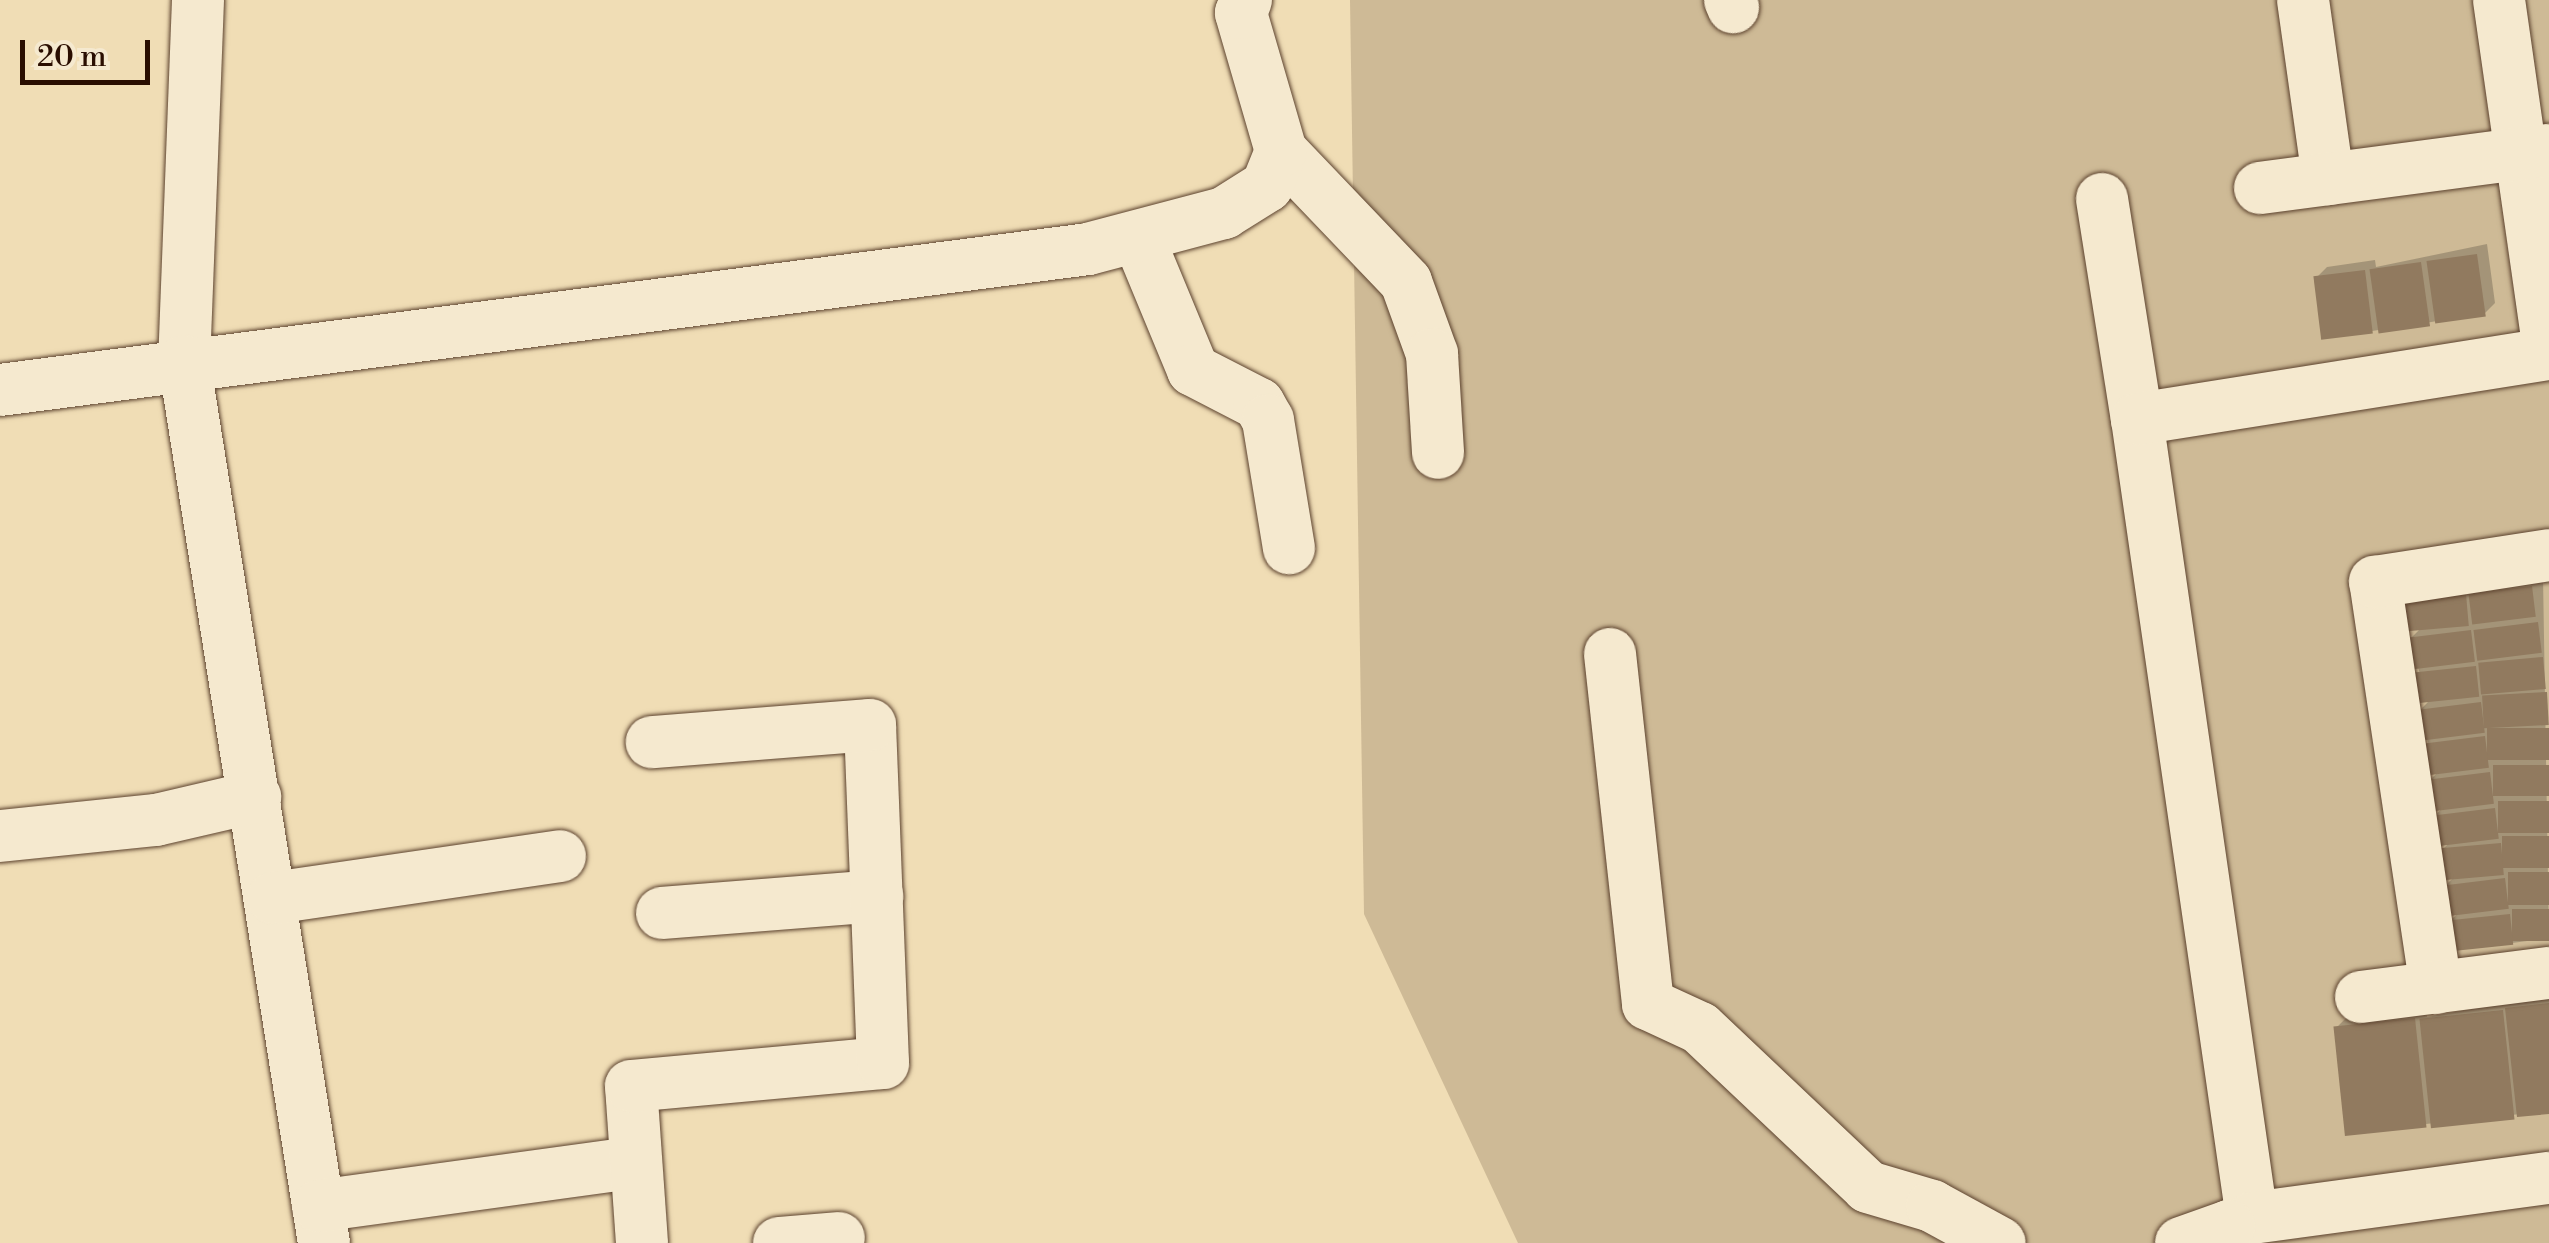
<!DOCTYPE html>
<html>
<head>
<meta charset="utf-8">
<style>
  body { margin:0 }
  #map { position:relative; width:2549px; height:1243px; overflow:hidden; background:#f0ddb5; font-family:"Libre Bodoni",serif }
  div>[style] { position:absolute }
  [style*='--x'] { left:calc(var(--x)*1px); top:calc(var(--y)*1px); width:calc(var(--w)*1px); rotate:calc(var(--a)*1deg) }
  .green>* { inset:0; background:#ceba96 }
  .shadow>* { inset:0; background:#0003 }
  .building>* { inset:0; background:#917a5f; transform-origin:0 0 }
  .roads { filter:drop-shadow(0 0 2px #5c422e) drop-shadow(0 0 2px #5c422e) }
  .minor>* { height:52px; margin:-26px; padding:0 26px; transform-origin:26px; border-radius:26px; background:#f5e9cf }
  span { translate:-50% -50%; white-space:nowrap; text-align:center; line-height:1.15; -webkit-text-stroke:9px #f5e9cf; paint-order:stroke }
  .scale { position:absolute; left:20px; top:40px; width:130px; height:45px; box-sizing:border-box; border:5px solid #2a0e01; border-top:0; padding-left:12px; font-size:30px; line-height:35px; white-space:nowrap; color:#2a0e01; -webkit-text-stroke:8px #f5e9cf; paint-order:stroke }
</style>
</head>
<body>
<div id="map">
  <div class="green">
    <div style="clip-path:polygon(1350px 0,2549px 0,2549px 1243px,1518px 1243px,1364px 914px)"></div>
  </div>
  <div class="shadow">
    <div style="clip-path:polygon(2487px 244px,2495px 303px,2484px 314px,2372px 331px,2316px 278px,2327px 267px,2375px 260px,2376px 267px)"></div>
    <div style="clip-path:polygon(2543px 576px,2549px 938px,2512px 943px,2448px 923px,2457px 914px,2444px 887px,2452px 879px,2440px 852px,2449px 843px,2434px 817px,2442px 808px,2428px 782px,2437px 773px,2419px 711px,2428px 702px,2410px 639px,2419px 630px,2404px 603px)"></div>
    <div style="clip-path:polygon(2549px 995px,2549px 1111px,2426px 1124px,2336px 1028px,2347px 1017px,2426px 1008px,2427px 1017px)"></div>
  </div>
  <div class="building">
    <div style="left:2477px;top:254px;width:63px;height:51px;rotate:82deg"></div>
    <div style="left:2421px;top:262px;width:65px;height:52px;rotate:82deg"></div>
    <div style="left:2365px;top:270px;width:64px;height:52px;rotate:83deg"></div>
    <div style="left:2532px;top:586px;width:31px;height:64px;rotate:83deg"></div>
    <div style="left:2466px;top:594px;width:32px;height:65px;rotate:85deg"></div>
    <div style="left:2538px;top:622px;width:31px;height:65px;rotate:83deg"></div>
    <div style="left:2471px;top:630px;width:32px;height:64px;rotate:83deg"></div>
    <div style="left:2543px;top:657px;width:32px;height:65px;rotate:85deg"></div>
    <div style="left:2476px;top:666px;width:31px;height:65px;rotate:84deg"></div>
    <div style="left:2547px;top:692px;width:33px;height:65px;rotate:87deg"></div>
    <div style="left:2481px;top:702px;width:31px;height:65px;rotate:83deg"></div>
    <div style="left:2549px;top:728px;width:32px;height:62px;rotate:90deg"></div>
    <div style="left:2485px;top:736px;width:32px;height:65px;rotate:83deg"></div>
    <div style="left:2549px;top:765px;width:31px;height:56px;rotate:90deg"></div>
    <div style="left:2490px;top:772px;width:32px;height:65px;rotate:83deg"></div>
    <div style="left:2549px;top:801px;width:32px;height:51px;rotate:90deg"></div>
    <div style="left:2495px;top:808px;width:31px;height:64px;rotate:83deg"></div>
    <div style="left:2549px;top:836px;width:32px;height:47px;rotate:90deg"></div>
    <div style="left:2501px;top:843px;width:32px;height:64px;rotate:85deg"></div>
    <div style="left:2549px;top:872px;width:33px;height:41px;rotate:90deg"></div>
    <div style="left:2505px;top:878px;width:31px;height:64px;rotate:83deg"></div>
    <div style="left:2549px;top:909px;width:32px;height:37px;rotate:90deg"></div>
    <div style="left:2510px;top:914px;width:31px;height:65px;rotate:84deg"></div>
    <div style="clip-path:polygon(2549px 1003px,2549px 1114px,2517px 1117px,2505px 1008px)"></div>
    <div style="left:2503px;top:1010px;width:110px;height:84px;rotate:84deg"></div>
    <div style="left:2415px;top:1018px;width:110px;height:82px;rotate:84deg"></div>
  </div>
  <div class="roads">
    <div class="minor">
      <div style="--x:198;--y:0;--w:361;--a:92.2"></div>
      <div style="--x:184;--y:361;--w:893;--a:80.98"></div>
      <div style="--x:1730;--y:0;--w:8;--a:67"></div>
      <div style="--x:2303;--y:0;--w:181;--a:82"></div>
      <div style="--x:2499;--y:0;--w:354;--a:81.9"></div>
      <div style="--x:1281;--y:151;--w:181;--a:46.3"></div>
      <div style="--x:1406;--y:282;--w:77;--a:70.1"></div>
      <div style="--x:1432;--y:354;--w:99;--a:86.5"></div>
      <div style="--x:2260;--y:188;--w:291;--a:-7.5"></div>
      <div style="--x:2102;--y:199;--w:223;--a:81"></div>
      <div style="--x:1138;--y:237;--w:144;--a:67.5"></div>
      <div style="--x:1193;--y:370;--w:74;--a:27.3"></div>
      <div style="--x:1259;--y:404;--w:18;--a:61"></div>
      <div style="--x:1268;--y:420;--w:130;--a:80.7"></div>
      <div style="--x:0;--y:390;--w:1097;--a:-7.38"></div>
      <div style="--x:1088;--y:249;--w:141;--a:-14.8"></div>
      <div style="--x:1224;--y:213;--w:51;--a:-32.1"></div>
      <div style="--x:1267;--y:186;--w:38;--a:-68"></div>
      <div style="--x:1281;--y:151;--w:144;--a:-106.2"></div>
      <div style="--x:1241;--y:13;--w:14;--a:-69"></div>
      <div style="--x:1610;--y:654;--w:352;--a:83.8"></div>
      <div style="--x:1648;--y:1004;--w:57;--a:24.8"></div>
      <div style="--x:1700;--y:1028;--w:231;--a:43.4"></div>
      <div style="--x:1868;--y:1187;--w:67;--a:16.5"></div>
      <div style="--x:1932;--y:1206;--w:77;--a:28.6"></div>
      <div style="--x:0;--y:836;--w:157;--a:-5.9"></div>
      <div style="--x:156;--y:820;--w:102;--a:-13.1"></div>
      <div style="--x:273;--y:898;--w:290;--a:-8.3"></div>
      <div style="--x:662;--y:913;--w:216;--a:-4.5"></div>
      <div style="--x:2436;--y:988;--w:411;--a:-98.5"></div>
      <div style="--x:2375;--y:582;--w:176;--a:-8.8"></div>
      <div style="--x:2361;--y:997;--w:190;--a:-7.3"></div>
      <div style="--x:318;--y:1206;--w:318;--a:-7.8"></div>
      <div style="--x:2252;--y:1218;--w:807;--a:-98.19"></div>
      <div style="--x:2137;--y:419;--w:417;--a:-9"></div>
      <div style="--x:2230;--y:1237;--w:11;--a:-95"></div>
      <div style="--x:2229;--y:1226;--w:24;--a:-19"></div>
      <div style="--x:2252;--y:1218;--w:300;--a:-7.7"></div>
      <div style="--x:642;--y:1243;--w:157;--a:-94"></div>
      <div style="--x:631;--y:1086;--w:253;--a:-5.2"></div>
      <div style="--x:883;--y:1063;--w:338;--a:-92.2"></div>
      <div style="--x:870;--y:725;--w:219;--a:175.5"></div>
      <div style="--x:779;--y:1243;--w:60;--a:-4.8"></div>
      <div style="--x:2181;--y:1243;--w:51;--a:-19.5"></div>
    </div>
  </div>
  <div class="scale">20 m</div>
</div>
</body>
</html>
